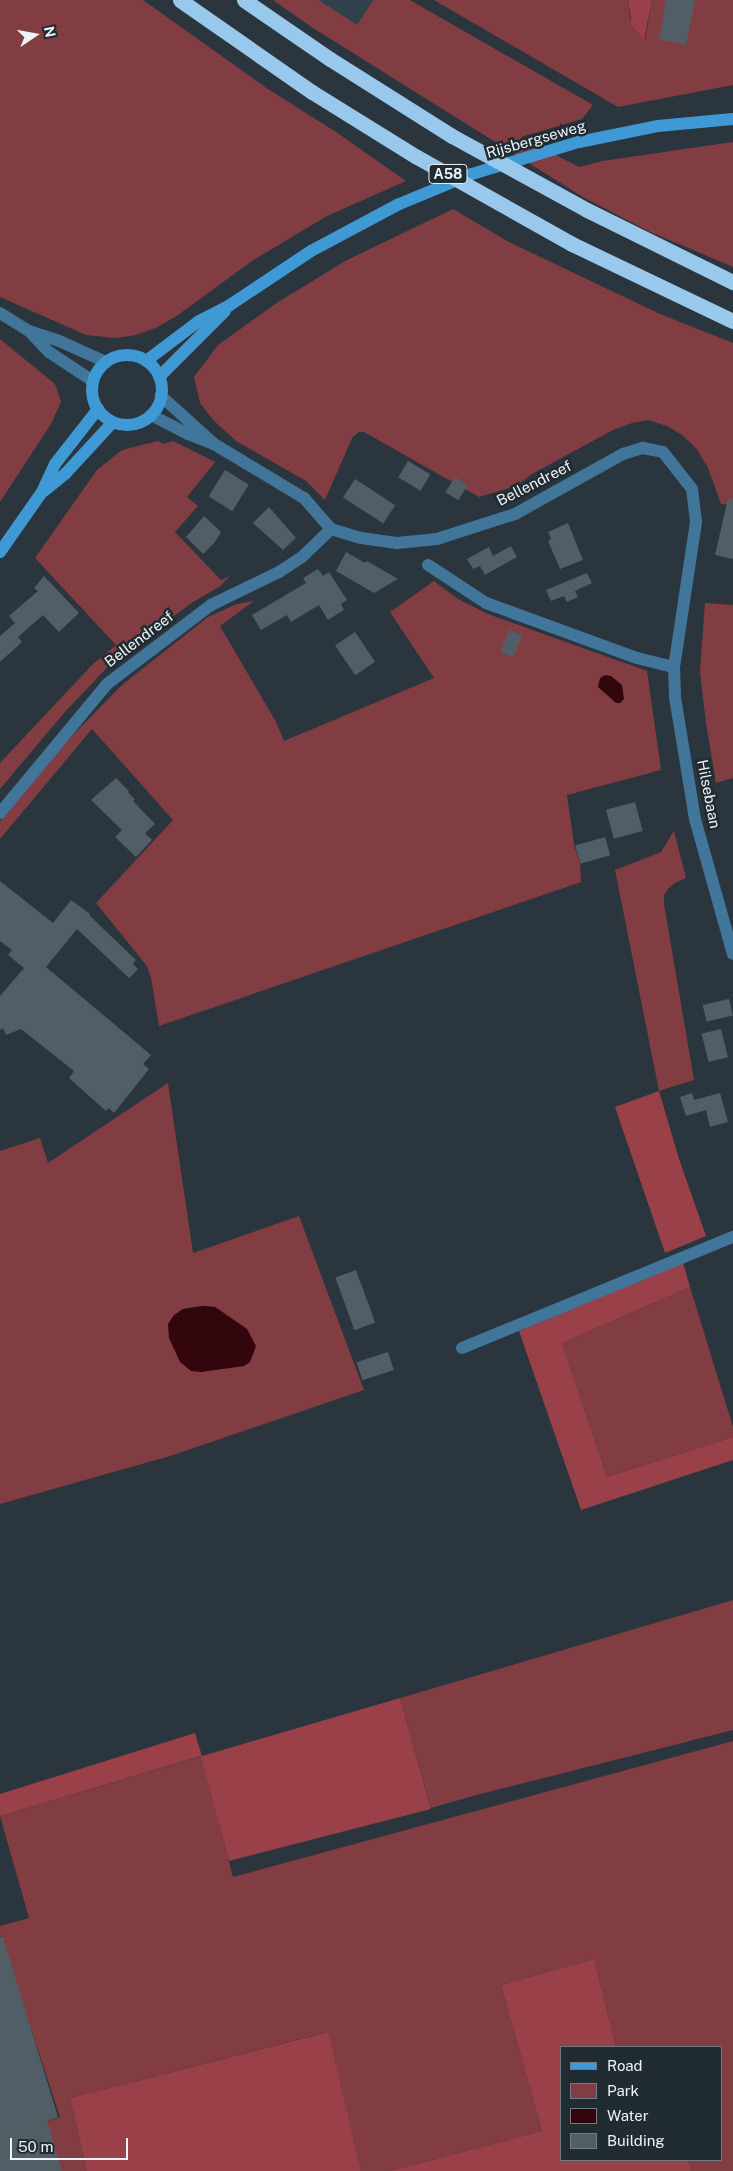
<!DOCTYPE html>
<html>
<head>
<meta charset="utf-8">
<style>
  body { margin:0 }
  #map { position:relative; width:733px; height:2171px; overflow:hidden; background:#2a353d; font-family:"Public Sans",sans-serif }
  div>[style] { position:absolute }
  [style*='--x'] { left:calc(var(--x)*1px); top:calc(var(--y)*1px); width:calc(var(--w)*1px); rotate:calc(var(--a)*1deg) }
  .built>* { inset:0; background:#30404c }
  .green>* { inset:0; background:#823d42 }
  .forest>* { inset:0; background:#994049 }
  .water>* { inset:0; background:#33060d }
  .building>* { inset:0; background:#525e66; transform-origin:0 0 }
  .minor>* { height:12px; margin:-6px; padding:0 6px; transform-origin:6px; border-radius:6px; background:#41759a }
  .tertiary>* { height:12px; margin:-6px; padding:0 6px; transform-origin:6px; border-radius:6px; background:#41759a }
  .secondary>* { height:12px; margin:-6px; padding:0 6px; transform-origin:6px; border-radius:6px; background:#3f99d4 }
  .secondary>.ring { margin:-6px; padding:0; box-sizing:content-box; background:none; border:12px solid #3f99d4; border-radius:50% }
  .motorway>* { height:15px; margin:-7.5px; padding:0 7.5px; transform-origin:7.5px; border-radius:7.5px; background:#98c9ec }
  span { translate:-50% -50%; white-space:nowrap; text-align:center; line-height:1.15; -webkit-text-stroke:5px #212b32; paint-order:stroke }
  .shield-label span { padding:1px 4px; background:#212b32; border:1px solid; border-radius:4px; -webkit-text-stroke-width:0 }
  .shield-label { font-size:14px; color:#ecf3f8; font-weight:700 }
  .street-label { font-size:15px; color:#ecf3f8 }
  .legend { position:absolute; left:560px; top:2046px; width:162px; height:115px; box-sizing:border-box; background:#212b32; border:1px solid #727b81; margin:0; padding:6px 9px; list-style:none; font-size:15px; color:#ecf3f8 }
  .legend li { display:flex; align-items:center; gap:10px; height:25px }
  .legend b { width:25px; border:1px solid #727b81 }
  .north { position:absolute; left:10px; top:10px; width:50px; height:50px; -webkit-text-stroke:4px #212b32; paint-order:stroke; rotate:78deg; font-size:14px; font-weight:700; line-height:20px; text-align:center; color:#ecf3f8 }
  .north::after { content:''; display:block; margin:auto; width:18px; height:22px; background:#ecf3f8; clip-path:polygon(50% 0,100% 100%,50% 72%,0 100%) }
  .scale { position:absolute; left:10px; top:2138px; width:118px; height:22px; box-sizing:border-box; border:2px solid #ecf3f8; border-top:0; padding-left:6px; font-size:15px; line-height:18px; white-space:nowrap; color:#ecf3f8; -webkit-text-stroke:4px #212b32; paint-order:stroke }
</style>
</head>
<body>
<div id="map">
  <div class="built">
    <div style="clip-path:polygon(319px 0,373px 0,357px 25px)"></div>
  </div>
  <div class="green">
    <div style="clip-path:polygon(0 0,143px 0,268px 89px,336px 132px,406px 181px,327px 216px,252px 261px,178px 315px,158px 327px,136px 335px,115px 338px,86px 335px,0 297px)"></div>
    <div style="clip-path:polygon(273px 0,319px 0,357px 25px,373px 0,410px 0,593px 105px,582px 119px,521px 137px,579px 167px,602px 161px,733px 142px,733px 267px,648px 231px,583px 197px,310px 26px)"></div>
    <div style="clip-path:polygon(434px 0,628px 0,630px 18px,645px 39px,652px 0,733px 0,733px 85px,618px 107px)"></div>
    <div style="clip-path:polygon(453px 209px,509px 242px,660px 314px,733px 343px,733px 505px,721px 504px,708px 468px,696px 448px,682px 435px,667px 426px,648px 420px,632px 423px,613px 430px,532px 474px,516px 486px,479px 497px,364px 432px,359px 432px,352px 438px,325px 500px,306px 481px,236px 441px,213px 420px,200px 403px,194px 377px,218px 345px,278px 302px,347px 260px)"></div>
    <div style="clip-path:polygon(0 339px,55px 384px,61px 402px,51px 424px,0 502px)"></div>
    <div style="clip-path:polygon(158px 441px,164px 444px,173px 441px,215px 462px,187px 497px,198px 506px,175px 532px,221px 580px,230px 576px,219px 587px,193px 602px,117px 657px,64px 713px,0 789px,0 763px,93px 664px,116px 645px,35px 558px,97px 470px,122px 450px)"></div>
    <div style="clip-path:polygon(434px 581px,458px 599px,488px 614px,647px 671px,661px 770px,567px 795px,574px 845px,580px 863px,581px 882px,159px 1026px,151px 978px,147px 966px,96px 903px,173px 820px,92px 729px,0 839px,0 821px,60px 748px,122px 685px,208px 617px,237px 604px,254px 601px,220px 626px,276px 722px,284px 741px,434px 678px,390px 612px)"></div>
    <div style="clip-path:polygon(705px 603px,733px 605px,733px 778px,716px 783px,706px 723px,700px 672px)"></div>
    <div style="clip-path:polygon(674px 831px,686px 878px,675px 883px,668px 889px,664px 895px,664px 904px,694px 1080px,659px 1091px,615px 870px,661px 852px)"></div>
    <div style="clip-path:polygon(evenodd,168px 1083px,193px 1253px,299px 1216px,364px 1390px,170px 1456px,0 1504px,0 1151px,40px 1138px,48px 1163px,168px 1083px,203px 1306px,215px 1307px,247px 1329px,183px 1309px,203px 1306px)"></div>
    <div style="clip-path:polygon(690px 1287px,733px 1427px,733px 1437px,607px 1477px,562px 1343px)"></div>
    <div style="clip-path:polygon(733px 1600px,733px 1730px,473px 1796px,431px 1808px,400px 1698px)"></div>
    <div style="clip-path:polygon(733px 1741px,733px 2171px,691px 2171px,688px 2160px,722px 2160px,722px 2047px,616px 2047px,594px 1959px,501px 1985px,542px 2131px,390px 2171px,361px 2171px,327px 2032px,70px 2098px,87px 2171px,60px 2171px,45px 2122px,60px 2117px,0 1934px,0 1926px,29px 1918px,0 1816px,202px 1756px,233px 1877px)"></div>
  </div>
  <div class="forest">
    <div style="clip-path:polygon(628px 0,652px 0,644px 40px,632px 25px)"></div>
    <div style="clip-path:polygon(659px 1091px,679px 1159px,706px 1236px,665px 1253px,615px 1107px)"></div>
    <div style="clip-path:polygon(683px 1263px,690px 1287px,562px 1343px,607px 1477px,733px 1437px,733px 1460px,581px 1510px,519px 1331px)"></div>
    <div style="clip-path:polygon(400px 1698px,431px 1809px,229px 1861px,201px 1756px,0 1816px,0 1794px,195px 1733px,202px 1756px)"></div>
    <div style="clip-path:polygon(594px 1959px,616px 2047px,562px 2047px,562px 2160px,688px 2160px,691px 2171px,390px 2171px,542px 2131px,501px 1985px)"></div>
    <div style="clip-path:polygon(328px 2032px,361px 2171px,87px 2171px,70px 2098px)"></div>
  </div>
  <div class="water">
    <div style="clip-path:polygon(605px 675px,611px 676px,622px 685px,624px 699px,620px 703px,616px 703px,598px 687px,600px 678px)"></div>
    <div style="clip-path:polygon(203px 1306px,215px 1307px,247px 1329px,256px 1346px,250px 1362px,244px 1366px,201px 1372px,191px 1371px,180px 1362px,169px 1338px,168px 1324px,174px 1315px,183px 1309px)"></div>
  </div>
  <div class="building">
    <div style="clip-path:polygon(666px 0,695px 0,686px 45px,659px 39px)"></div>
    <div style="left:408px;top:461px;width:26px;height:19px;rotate:31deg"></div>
    <div style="left:225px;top:470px;width:28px;height:31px;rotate:32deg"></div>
    <div style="left:455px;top:477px;width:15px;height:18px;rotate:32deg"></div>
    <div style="left:355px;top:479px;width:48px;height:22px;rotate:33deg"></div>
    <div style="clip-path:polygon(728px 498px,733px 499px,733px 559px,715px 555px)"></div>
    <div style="clip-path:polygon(269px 507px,296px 538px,283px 550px,253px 523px)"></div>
    <div style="clip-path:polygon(204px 516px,221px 532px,215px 542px,203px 554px,186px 537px)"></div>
    <div style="clip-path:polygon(568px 523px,583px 560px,560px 569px,548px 541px,551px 539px,548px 532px)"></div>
    <div style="clip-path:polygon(511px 546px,517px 557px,485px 575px,480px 566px,473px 569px,467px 559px,489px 547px,493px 556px)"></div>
    <div style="clip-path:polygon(346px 552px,365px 563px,367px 561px,398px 579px,374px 593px,336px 571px)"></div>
    <div style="clip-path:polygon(318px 569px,323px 576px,329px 572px,347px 600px,341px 604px,344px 610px,328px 620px,319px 605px,291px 622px,287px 615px,261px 630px,252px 615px,306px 583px,303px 578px)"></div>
    <div style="clip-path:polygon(587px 573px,592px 583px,575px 591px,578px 597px,567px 602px,564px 596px,551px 601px,546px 590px)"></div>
    <div style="clip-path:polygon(44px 576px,79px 613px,59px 632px,43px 615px,18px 637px,22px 642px,0 662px,0 636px,15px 623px,9px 616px,38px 591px,34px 588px)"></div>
    <div style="left:509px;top:630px;width:14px;height:24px;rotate:21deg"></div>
    <div style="left:355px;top:632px;width:36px;height:24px;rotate:56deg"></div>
    <div style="clip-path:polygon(116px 778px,129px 791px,128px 792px,135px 800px,133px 801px,155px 824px,145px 833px,152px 840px,136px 857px,115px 837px,122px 830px,91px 800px)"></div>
    <div style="left:635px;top:802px;width:30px;height:30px;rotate:75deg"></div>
    <div style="left:605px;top:837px;width:19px;height:31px;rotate:74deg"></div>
    <div style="clip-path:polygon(0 881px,53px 923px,71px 900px,90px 914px,90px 916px,136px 960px,133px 964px,138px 969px,129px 978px,77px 929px,46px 967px,151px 1055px,143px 1064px,149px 1069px,114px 1113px,109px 1108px,106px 1111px,69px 1078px,74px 1071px,21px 1029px,6px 1035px,3px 1028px,0 1030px,0 996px,24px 968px,8px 955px,12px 950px,0 941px)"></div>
    <div style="left:729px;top:999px;width:17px;height:27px;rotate:77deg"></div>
    <div style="left:721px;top:1029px;width:29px;height:20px;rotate:76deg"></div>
    <div style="clip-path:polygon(692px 1093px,694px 1100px,720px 1093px,728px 1122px,710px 1127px,706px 1110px,686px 1116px,680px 1097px)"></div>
    <div style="left:356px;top:1270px;width:56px;height:22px;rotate:70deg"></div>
    <div style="left:388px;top:1352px;width:19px;height:33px;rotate:72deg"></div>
    <div style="clip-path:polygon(0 1937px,3px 1937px,58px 2117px,47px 2121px,62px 2171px,0 2171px)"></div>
  </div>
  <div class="minor">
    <div style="--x:151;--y:415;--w:42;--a:27.2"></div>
    <div style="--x:188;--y:434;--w:28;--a:21"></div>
    <div style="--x:214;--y:444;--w:72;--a:-137.8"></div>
    <div style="--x:214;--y:444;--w:105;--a:31"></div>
    <div style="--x:304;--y:498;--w:41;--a:48.9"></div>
    <div style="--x:331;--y:529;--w:31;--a:17"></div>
    <div style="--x:361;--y:538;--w:36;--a:8"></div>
    <div style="--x:397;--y:543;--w:40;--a:-5.7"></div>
    <div style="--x:437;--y:539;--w:82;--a:-17.8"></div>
    <div style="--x:515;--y:514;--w:124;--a:-29.1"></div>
    <div style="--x:623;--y:454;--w:21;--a:-17"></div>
    <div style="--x:643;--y:448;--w:20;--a:11"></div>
    <div style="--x:663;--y:452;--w:47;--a:51.9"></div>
    <div style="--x:692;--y:489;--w:33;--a:83"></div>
    <div style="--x:696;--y:522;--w:147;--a:98.6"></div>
    <div style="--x:674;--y:667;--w:30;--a:88"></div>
    <div style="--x:675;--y:697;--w:124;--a:80.7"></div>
    <div style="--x:695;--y:819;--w:140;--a:74.3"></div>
    <div style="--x:428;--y:565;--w:69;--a:33.2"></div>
    <div style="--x:486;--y:603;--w:161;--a:20"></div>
    <div style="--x:637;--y:658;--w:38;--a:14"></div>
    <div style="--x:0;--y:813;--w:168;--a:-50.3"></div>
    <div style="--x:107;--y:684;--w:131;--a:-37.2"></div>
    <div style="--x:211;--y:605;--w:76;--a:-25.9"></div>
    <div style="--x:279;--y:572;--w:27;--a:-33"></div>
    <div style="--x:302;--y:557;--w:40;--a:-44"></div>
    <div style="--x:462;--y:1348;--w:293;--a:-22.3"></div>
  </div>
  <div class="tertiary">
    <div style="--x:0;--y:313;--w:34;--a:32"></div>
    <div style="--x:29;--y:331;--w:29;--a:18"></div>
    <div style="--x:57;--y:340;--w:54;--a:24.2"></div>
    <div style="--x:31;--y:333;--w:26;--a:47"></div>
    <div style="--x:49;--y:352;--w:53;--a:33.4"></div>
  </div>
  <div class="secondary">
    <div class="ring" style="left:92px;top:355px;width:58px;height:58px"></div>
    <div style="--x:146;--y:361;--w:66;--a:-37"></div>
    <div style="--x:199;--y:321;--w:35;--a:-27"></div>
    <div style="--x:230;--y:305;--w:97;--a:-33.7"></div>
    <div style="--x:311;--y:251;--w:98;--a:-28.1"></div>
    <div style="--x:397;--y:205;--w:81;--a:-22.5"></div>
    <div style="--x:472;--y:174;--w:112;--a:-16.7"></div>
    <div style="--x:579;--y:142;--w:81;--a:-11.4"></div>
    <div style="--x:658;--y:126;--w:75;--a:-5.3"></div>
    <div style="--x:159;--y:377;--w:93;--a:-45"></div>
    <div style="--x:44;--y:491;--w:28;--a:-39"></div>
    <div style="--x:66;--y:473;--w:69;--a:-47.3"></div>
    <div style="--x:0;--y:552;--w:73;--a:-55"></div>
    <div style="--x:42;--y:492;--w:31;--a:-65"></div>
    <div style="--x:55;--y:464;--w:70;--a:-52"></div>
  </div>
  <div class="motorway">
    <div style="--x:180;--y:0;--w:161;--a:34.9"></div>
    <div style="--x:312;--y:92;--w:123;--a:31.8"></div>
    <div style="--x:417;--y:157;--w:178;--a:29.3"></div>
    <div style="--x:572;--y:244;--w:178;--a:25.6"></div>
    <div style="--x:244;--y:0;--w:104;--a:34.5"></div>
    <div style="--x:330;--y:59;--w:144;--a:32.3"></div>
    <div style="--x:452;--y:136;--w:154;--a:28.7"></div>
    <div style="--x:587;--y:210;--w:163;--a:26.3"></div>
  </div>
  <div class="shield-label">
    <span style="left:448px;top:174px">A58</span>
  </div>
  <div class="street-label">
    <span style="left:536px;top:139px;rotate:-16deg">Rijsbergseweg</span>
    <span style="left:534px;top:483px;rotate:-27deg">Bellendreef</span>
    <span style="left:139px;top:639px;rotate:-37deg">Bellendreef</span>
    <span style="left:709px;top:794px;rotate:79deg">Hilsebaan</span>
  </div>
  <ul class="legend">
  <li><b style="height:6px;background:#3f99d4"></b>Road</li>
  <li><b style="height:14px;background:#823d42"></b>Park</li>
  <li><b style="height:14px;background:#33060d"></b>Water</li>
  <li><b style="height:14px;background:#525e66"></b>Building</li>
  </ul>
  <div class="north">N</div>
  <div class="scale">50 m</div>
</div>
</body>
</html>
